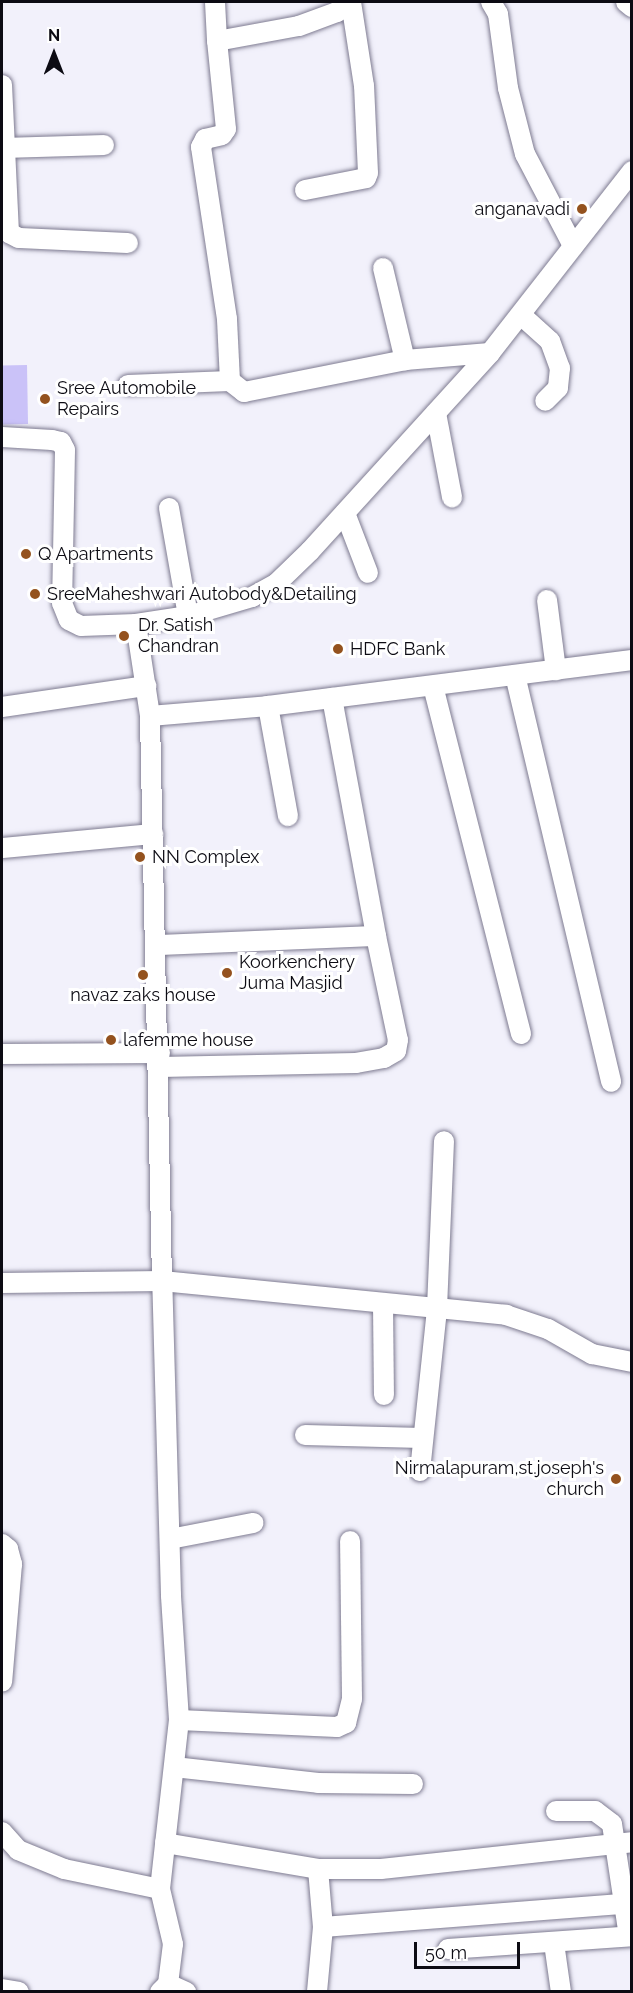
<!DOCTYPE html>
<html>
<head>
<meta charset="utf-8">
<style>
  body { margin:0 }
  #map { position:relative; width:633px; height:1993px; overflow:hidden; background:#f2f1fb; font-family:Raleway,sans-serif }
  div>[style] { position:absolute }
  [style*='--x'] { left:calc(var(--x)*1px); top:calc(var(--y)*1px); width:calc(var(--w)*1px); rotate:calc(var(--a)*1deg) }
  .green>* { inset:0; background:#cac2f8; transform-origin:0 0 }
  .roads { filter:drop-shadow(0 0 2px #7e7b91) drop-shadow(0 0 2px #7e7b91) }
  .minor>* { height:20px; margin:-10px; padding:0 10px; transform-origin:10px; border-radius:10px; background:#fff }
  .dots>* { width:16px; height:16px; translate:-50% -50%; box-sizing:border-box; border:3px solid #fff; border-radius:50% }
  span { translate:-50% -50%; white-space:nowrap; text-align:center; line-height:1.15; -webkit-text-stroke:6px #fff; paint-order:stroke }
  .poi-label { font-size:18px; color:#0c0b13 }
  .right { translate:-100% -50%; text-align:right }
  .left { translate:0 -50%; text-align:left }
  .frame { position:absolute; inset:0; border:3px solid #0c0b13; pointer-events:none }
  .north { position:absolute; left:24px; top:24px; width:60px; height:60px; -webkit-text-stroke:4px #fff; paint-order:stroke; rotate:0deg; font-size:16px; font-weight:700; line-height:24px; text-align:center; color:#0c0b13 }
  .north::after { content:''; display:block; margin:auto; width:21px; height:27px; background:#0c0b13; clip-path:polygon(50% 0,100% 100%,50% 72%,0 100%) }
  .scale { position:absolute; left:414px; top:1942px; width:106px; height:27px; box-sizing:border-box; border:3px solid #0c0b13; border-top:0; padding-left:8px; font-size:18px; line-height:21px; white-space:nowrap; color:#0c0b13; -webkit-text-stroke:4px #fff; paint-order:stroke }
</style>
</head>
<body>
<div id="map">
  <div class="green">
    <div style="left:27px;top:365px;width:59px;height:25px;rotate:89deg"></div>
  </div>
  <div class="roads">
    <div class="minor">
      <div style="--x:215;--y:2;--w:39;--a:87"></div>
      <div style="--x:217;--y:41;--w:83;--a:-10.4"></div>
      <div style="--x:299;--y:26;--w:40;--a:-20.2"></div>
      <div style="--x:337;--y:12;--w:17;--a:-36"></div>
      <div style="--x:491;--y:2;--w:14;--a:60"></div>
      <div style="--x:498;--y:14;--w:75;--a:82.3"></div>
      <div style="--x:508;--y:88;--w:68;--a:75.6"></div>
      <div style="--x:525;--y:154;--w:104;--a:62.4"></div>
      <div style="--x:626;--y:2;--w:8;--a:40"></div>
      <div style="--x:2;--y:85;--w:148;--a:87.3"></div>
      <div style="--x:9;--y:233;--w:11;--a:27"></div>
      <div style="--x:19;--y:238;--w:109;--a:2.6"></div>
      <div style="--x:4;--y:148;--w:100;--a:-1.7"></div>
      <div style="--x:305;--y:190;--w:62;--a:-11.1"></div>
      <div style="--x:366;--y:178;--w:5;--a:-68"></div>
      <div style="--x:368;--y:173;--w:87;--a:-92.6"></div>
      <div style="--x:364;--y:86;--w:85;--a:-98.8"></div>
      <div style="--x:383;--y:268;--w:95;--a:76.6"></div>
      <div style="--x:521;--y:315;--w:39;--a:42"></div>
      <div style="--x:550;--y:341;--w:29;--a:70"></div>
      <div style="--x:560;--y:368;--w:20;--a:96"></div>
      <div style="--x:558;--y:388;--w:18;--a:135"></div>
      <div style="--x:230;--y:381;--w:18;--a:38"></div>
      <div style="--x:244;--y:392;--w:164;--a:-11.2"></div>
      <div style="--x:405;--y:360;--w:85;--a:-4.7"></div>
      <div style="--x:128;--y:385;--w:102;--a:-2.2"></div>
      <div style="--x:230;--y:381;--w:62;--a:-92.8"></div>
      <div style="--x:227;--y:319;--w:174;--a:-98.6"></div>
      <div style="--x:201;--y:147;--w:9;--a:-63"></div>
      <div style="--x:205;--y:139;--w:17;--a:-13"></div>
      <div style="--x:222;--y:135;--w:7;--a:-56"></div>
      <div style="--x:226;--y:129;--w:88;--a:-95.8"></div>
      <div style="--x:436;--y:413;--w:86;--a:79.2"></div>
      <div style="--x:2;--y:437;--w:50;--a:3.4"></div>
      <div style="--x:52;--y:440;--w:9;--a:13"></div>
      <div style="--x:61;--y:442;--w:9;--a:63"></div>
      <div style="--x:65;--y:450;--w:153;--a:91.1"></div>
      <div style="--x:62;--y:603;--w:18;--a:68"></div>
      <div style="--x:69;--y:620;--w:13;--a:27"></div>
      <div style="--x:81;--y:626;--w:55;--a:-2.1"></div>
      <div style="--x:136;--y:624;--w:53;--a:-8.7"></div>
      <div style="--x:188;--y:616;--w:67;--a:-16.5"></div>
      <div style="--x:252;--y:597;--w:29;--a:-29"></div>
      <div style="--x:277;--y:583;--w:46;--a:-44.1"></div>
      <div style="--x:310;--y:551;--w:268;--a:-47.7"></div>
      <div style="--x:490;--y:353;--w:231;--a:-52"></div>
      <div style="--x:169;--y:508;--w:110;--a:80"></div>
      <div style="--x:345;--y:513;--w:64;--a:69"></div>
      <div style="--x:547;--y:600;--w:71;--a:82.7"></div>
      <div style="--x:136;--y:624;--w:93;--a:81.3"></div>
      <div style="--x:150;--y:716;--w:118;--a:-4.8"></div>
      <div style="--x:268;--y:706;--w:367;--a:-7.2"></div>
      <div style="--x:515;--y:675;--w:418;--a:76.7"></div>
      <div style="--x:433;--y:686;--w:359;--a:75.8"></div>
      <div style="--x:332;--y:698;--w:242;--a:79.5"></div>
      <div style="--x:268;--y:706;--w:112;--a:79.7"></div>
      <div style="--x:2;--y:707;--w:146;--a:-8.3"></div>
      <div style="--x:2;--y:848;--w:152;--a:-5.3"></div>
      <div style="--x:158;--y:945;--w:218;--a:-2.4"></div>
      <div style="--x:376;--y:936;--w:106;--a:78.1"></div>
      <div style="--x:398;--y:1040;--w:11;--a:100"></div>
      <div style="--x:396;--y:1051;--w:14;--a:150"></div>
      <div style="--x:384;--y:1058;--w:28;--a:170"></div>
      <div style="--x:356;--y:1063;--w:196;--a:178.8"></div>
      <div style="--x:2;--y:1054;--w:158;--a:-0.4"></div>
      <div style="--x:2;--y:1283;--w:160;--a:-0.7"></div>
      <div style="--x:162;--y:1281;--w:346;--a:5.6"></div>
      <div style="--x:506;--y:1315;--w:44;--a:18.4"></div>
      <div style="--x:548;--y:1329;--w:51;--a:29.6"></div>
      <div style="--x:592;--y:1354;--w:41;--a:11.3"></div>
      <div style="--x:383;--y:1304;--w:91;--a:89.4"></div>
      <div style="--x:305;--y:1435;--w:117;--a:1.5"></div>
      <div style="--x:420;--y:1471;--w:164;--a:-84"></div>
      <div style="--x:437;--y:1308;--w:167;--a:-87.6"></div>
      <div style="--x:170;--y:1539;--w:85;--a:-10.9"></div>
      <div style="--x:2;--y:1544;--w:8;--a:40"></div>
      <div style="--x:8;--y:1549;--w:16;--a:75"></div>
      <div style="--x:12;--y:1564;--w:118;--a:94.8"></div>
      <div style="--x:179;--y:1720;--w:158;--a:2.5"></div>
      <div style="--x:337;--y:1727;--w:10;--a:-24"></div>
      <div style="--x:346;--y:1723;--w:25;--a:-76"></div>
      <div style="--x:352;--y:1699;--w:158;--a:-90.7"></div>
      <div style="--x:174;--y:1767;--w:145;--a:6.3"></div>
      <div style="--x:318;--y:1783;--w:95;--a:0.6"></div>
      <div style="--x:556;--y:1811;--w:39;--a:0"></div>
      <div style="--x:595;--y:1811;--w:21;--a:37"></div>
      <div style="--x:612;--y:1824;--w:113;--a:81.4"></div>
      <div style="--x:2;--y:1832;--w:24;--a:48"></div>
      <div style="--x:18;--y:1850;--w:50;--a:22.4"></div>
      <div style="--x:64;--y:1869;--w:98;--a:11.8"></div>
      <div style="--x:160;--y:1889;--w:170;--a:-83.6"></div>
      <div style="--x:179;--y:1720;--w:125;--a:-93.7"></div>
      <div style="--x:171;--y:1595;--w:314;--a:-91.6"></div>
      <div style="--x:162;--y:1281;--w:565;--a:-91.22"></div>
      <div style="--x:165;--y:1843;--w:155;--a:9.6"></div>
      <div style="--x:318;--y:1869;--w:58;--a:85.1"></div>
      <div style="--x:323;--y:1927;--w:65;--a:95.3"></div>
      <div style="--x:318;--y:1869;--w:63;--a:0"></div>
      <div style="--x:381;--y:1869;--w:252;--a:-6.1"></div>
      <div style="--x:323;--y:1927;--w:302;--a:-4.4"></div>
      <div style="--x:554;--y:1943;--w:49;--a:81.9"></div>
      <div style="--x:448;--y:1949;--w:184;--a:-4"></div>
      <div style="--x:168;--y:1984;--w:20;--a:24"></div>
      <div style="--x:2;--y:1989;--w:17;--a:10"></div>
      <div style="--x:160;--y:1992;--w:11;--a:-45"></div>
      <div style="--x:168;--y:1984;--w:40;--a:-82.9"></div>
      <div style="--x:173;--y:1944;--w:57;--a:-103.3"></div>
    </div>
  </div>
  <div class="dots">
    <div style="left:582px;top:209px;background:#94521e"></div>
    <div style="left:45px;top:399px;background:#94521e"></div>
    <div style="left:26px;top:554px;background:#94521e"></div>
    <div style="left:35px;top:594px;background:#94521e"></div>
    <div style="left:124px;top:636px;background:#94521e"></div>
    <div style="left:338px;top:649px;background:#94521e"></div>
    <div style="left:140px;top:857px;background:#94521e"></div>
    <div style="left:227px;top:973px;background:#94521e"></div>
    <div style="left:143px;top:975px;background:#94521e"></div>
    <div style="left:111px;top:1040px;background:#94521e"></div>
    <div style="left:616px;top:1479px;background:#94521e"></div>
  </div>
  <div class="poi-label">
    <span class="right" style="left:570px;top:209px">anganavadi</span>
    <span class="left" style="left:57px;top:399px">Sree Automobile<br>Repairs</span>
    <span class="left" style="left:38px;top:554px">Q Apartments</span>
    <span class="left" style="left:47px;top:594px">SreeMaheshwari Autobody&amp;Detailing</span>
    <span class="left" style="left:138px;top:636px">Dr. Satish<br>Chandran</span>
    <span class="left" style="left:350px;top:649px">HDFC Bank</span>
    <span class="left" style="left:152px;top:857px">NN Complex</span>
    <span class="left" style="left:239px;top:973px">Koorkenchery<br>Juma Masjid</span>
    <span style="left:143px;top:995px">navaz zaks house</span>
    <span class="left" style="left:123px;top:1040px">lafemme house</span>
    <span class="right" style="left:604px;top:1479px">Nirmalapuram,st.joseph's<br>church</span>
  </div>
  <div class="frame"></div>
  <div class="north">N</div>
  <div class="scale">50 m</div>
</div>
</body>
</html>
